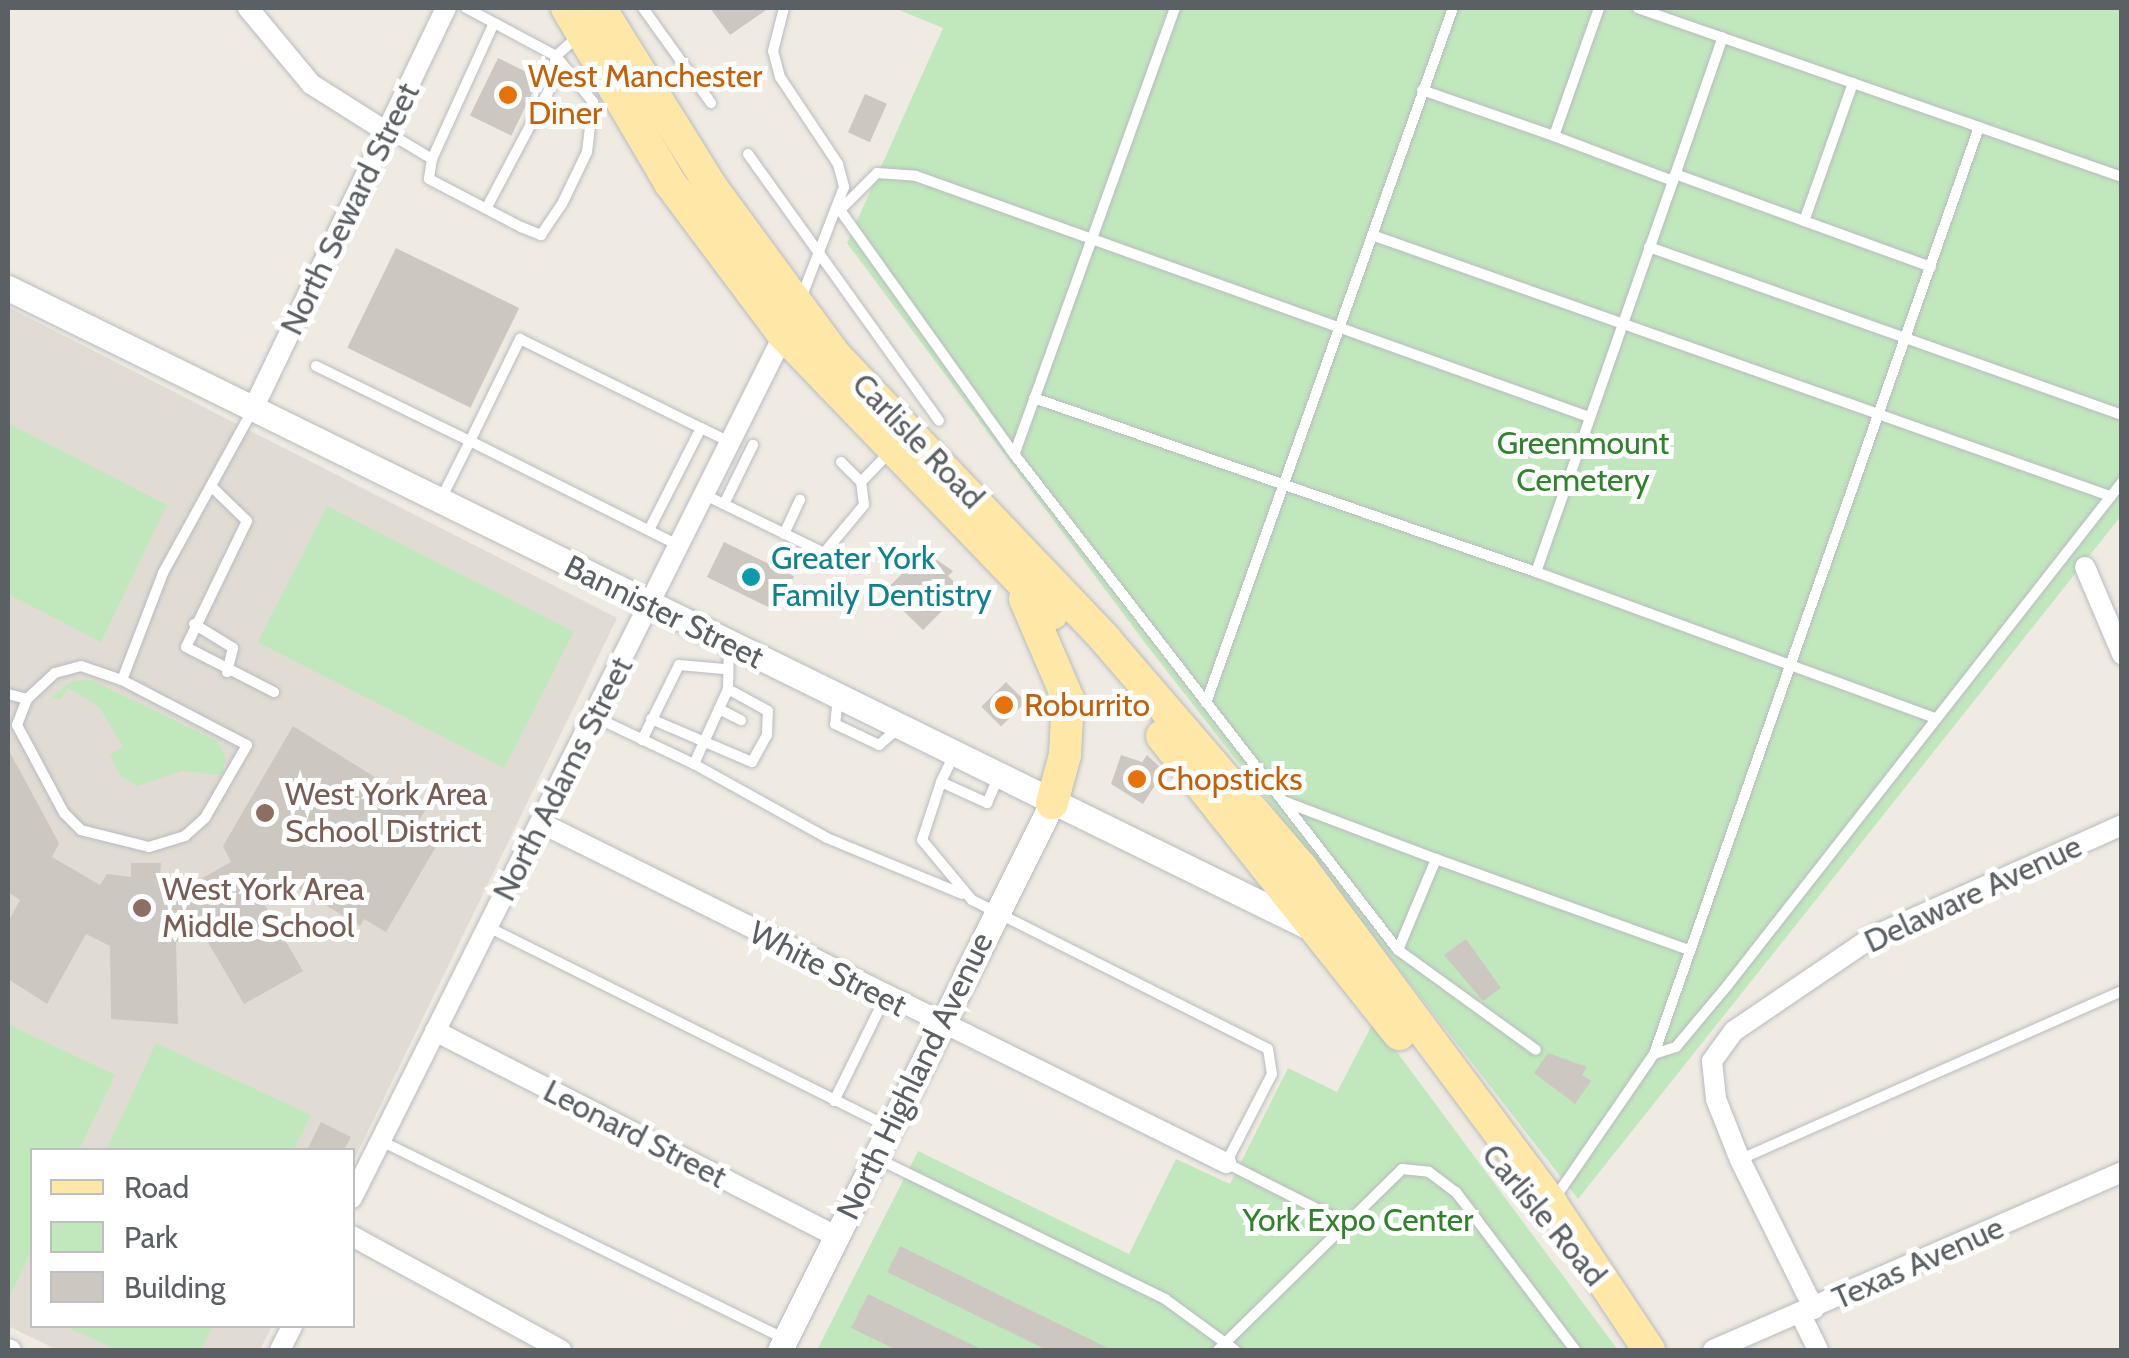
<!DOCTYPE html>
<html>
<head>
<meta charset="utf-8">
<style>
  body { margin:0 }
  #map { position:relative; width:2129px; height:1358px; overflow:hidden; background:#efebe2; font-family:Cabin,sans-serif }
  div>[style] { position:absolute }
  [style*='--x'] { left:calc(var(--x)*1px); top:calc(var(--y)*1px); width:calc(var(--w)*1px); rotate:calc(var(--a)*1deg) }
  .education>* { inset:0; background:#e1dcd3 }
  .green>* { inset:0; background:#c1e8bc; transform-origin:0 0 }
  .building>* { inset:0; background:#ccc7c1; transform-origin:0 0 }
  .roads { filter:drop-shadow(0 0 2px #b7bbc0) drop-shadow(0 0 2px #b7bbc0) }
  .service>* { height:10px; margin:-5px; padding:0 5px; transform-origin:5px; border-radius:5px; background:#fff }
  .minor>* { height:20px; margin:-10px; padding:0 10px; transform-origin:10px; border-radius:10px; background:#fff }
  .tertiary>* { height:25px; margin:-12.5px; padding:0 12.5px; transform-origin:12.5px; border-radius:12.5px; background:#fff }
  .primary>* { height:32px; margin:-16px; padding:0 16px; transform-origin:16px; border-radius:16px; background:#ffe8a7 }
  .dots>* { width:28px; height:28px; translate:-50% -50%; box-sizing:border-box; border:5px solid #fff; border-radius:50% }
  span { translate:-50% -50%; white-space:nowrap; text-align:center; line-height:1.15; -webkit-text-stroke:10px #fff; paint-order:stroke }
  .food-label { font-size:32px; color:#c56008 }
  .left { translate:0 -50%; text-align:left }
  .street-label { font-size:32px; color:#5a6064 }
  .park-label { font-size:32px; color:#31822d }
  .culture-label { font-size:32px; color:#0d838f }
  .education-label { font-size:32px; color:#785e54 }
  .frame { position:absolute; inset:0; border:10px solid #5a6064; pointer-events:none }
  .legend { position:absolute; left:30px; top:1148px; width:325px; height:180px; box-sizing:border-box; background:#fff; border:2px solid #bdbfc1; margin:0; padding:12px 18px; list-style:none; font-size:30px; color:#5a6064 }
  .legend li { display:flex; align-items:center; gap:20px; height:50px }
  .legend b { width:50px; border:2px solid #bdbfc1 }
</style>
</head>
<body>
<div id="map">
  <div class="education">
    <div style="clip-path:polygon(8px 307px,617px 618px,353px 1162px,352px 1150px,32px 1150px,32px 1326px,272px 1326px,260px 1350px,58px 1350px,8px 1326px)"></div>
  </div>
  <div class="green">
    <div style="clip-path:polygon(894px 8px,2121px 8px,2121px 516px,1578px 1199px,1145px 643px,847px 243px,943px 28px)"></div>
    <div style="clip-path:polygon(8px 423px,167px 505px,101px 642px,8px 594px)"></div>
    <div style="left:327px;top:506px;width:277px;height:153px;rotate:27deg"></div>
    <div style="clip-path:polygon(91px 680px,217px 741px,226px 758px,222px 775px,182px 771px,137px 786px,120px 775px,110px 755px,123px 747px,99px 707px,68px 688px,61px 699px,52px 697px,71px 681px)"></div>
    <div style="clip-path:polygon(1374px 1021px,1618px 1350px,817px 1350px,918px 1151px,1129px 1254px,1176px 1159px,1230px 1184px,1288px 1068px,1337px 1092px)"></div>
    <div style="clip-path:polygon(8px 1024px,115px 1075px,79px 1150px,32px 1150px,32px 1249px,9px 1298px)"></div>
    <div style="clip-path:polygon(156px 1043px,311px 1115px,294px 1150px,106px 1150px)"></div>
    <div style="clip-path:polygon(64px 1326px,213px 1326px,201px 1350px,118px 1350px)"></div>
  </div>
  <div class="building">
    <div style="clip-path:polygon(710px 8px,769px 8px,730px 35px)"></div>
    <div style="left:498px;top:58px;width:46px;height:64px;rotate:26deg"></div>
    <div style="left:865px;top:94px;width:24px;height:42px;rotate:24deg"></div>
    <div style="left:396px;top:248px;width:137px;height:111px;rotate:26deg"></div>
    <div style="left:724px;top:542px;width:78px;height:39px;rotate:26deg"></div>
    <div style="clip-path:polygon(924px 551px,953px 571px,948px 576px,963px 590px,923px 630px,884px 592px)"></div>
    <div style="left:1006px;top:682px;width:28px;height:35px;rotate:45deg"></div>
    <div style="clip-path:polygon(293px 726px,426px 809px,413px 830px,437px 845px,386px 932px,364px 919px,360px 926px,286px 881px,263px 902px,303px 971px,244px 1004px,202px 932px,176px 942px,178px 1024px,111px 1019px,110px 946px,86px 934px,47px 1004px,8px 979px,8px 922px,20px 900px,8px 892px,8px 749px,59px 843px,52px 857px,100px 885px,107px 874px,131px 877px,131px 863px,161px 863px,160px 876px,180px 876px,185px 888px,231px 862px,223px 846px)"></div>
    <div style="clip-path:polygon(1121px 755px,1142px 762px,1147px 755px,1164px 771px,1143px 804px,1111px 784px)"></div>
    <div style="clip-path:polygon(1466px 939px,1501px 988px,1483px 1001px,1444px 955px)"></div>
    <div style="clip-path:polygon(1548px 1053px,1587px 1067px,1582px 1075px,1591px 1081px,1575px 1104px,1534px 1073px)"></div>
    <div style="clip-path:polygon(321px 1122px,351px 1137px,344px 1150px,307px 1150px)"></div>
    <div style="clip-path:polygon(900px 1246px,1112px 1350px,1047px 1350px,887px 1272px)"></div>
    <div style="clip-path:polygon(868px 1294px,983px 1350px,897px 1350px,851px 1328px)"></div>
  </div>
  <div class="roads">
    <div class="service">
      <div style="--x:643;--y:8;--w:117;--a:54.4"></div>
      <div style="--x:784;--y:8;--w:44;--a:104.3"></div>
      <div style="--x:773;--y:51;--w:27;--a:75"></div>
      <div style="--x:780;--y:77;--w:105;--a:56.3"></div>
      <div style="--x:838;--y:164;--w:24;--a:75"></div>
      <div style="--x:844;--y:187;--w:117;--a:111.1"></div>
      <div style="--x:1175;--y:8;--w:474;--a:109.8"></div>
      <div style="--x:1014;--y:454;--w:627;--a:52.25"></div>
      <div style="--x:1398;--y:950;--w:99;--a:-67.3"></div>
      <div style="--x:1436;--y:859;--w:269;--a:19.8"></div>
      <div style="--x:1853;--y:83;--w:146;--a:109.5"></div>
      <div style="--x:1804;--y:221;--w:135;--a:19.9"></div>
      <div style="--x:1422;--y:90;--w:140;--a:19.2"></div>
      <div style="--x:1554;--y:136;--w:136;--a:-70.6"></div>
      <div style="--x:1979;--y:127;--w:151;--a:19.3"></div>
      <div style="--x:387;--y:132;--w:52;--a:31"></div>
      <div style="--x:432;--y:159;--w:20;--a:99"></div>
      <div style="--x:429;--y:179;--w:104;--a:27.6"></div>
      <div style="--x:521;--y:227;--w:22;--a:22"></div>
      <div style="--x:541;--y:235;--w:37;--a:-56"></div>
      <div style="--x:562;--y:204;--w:58;--a:-64.3"></div>
      <div style="--x:587;--y:152;--w:50;--a:-83.2"></div>
      <div style="--x:593;--y:102;--w:59;--a:-128.8"></div>
      <div style="--x:556;--y:56;--w:102;--a:-151.9"></div>
      <div style="--x:1554;--y:136;--w:127;--a:20.7"></div>
      <div style="--x:1673;--y:181;--w:152;--a:-70.9"></div>
      <div style="--x:748;--y:154;--w:328;--a:54.4"></div>
      <div style="--x:432;--y:159;--w:149;--a:-65.5"></div>
      <div style="--x:1675;--y:174;--w:137;--a:20"></div>
      <div style="--x:1673;--y:181;--w:414;--a:109.3"></div>
      <div style="--x:1536;--y:572;--w:423;--a:20.1"></div>
      <div style="--x:487;--y:207;--w:137;--a:-62.1"></div>
      <div style="--x:551;--y:86;--w:30;--a:-81"></div>
      <div style="--x:556;--y:56;--w:31;--a:-42"></div>
      <div style="--x:1372;--y:235;--w:783;--a:19.48"></div>
      <div style="--x:1649;--y:247;--w:502;--a:19.55"></div>
      <div style="--x:316;--y:366;--w:171;--a:26"></div>
      <div style="--x:470;--y:441;--w:114;--a:-63.9"></div>
      <div style="--x:520;--y:339;--w:202;--a:26.2"></div>
      <div style="--x:1034;--y:398;--w:531;--a:19.12"></div>
      <div style="--x:1014;--y:454;--w:300;--a:-125.5"></div>
      <div style="--x:840;--y:210;--w:52;--a:-45"></div>
      <div style="--x:877;--y:173;--w:39;--a:4"></div>
      <div style="--x:916;--y:176;--w:715;--a:19.7"></div>
      <div style="--x:841;--y:462;--w:28;--a:45"></div>
      <div style="--x:861;--y:482;--w:42;--a:-46"></div>
      <div style="--x:211;--y:486;--w:50;--a:44.2"></div>
      <div style="--x:247;--y:521;--w:140;--a:115.8"></div>
      <div style="--x:186;--y:647;--w:99;--a:27.1"></div>
      <div style="--x:705;--y:495;--w:132;--a:26"></div>
      <div style="--x:824;--y:553;--w:62;--a:-50.2"></div>
      <div style="--x:864;--y:505;--w:23;--a:-97"></div>
      <div style="--x:441;--y:499;--w:65;--a:-63.4"></div>
      <div style="--x:470;--y:441;--w:233;--a:26.6"></div>
      <div style="--x:724;--y:504;--w:66;--a:-63.8"></div>
      <div style="--x:649;--y:530;--w:114;--a:-63"></div>
      <div style="--x:701;--y:428;--w:32;--a:26"></div>
      <div style="--x:784;--y:534;--w:38;--a:-65"></div>
      <div style="--x:194;--y:624;--w:46;--a:31.6"></div>
      <div style="--x:233;--y:648;--w:25;--a:104"></div>
      <div style="--x:122;--y:680;--w:141;--a:27.5"></div>
      <div style="--x:247;--y:745;--w:84;--a:119.9"></div>
      <div style="--x:205;--y:818;--w:27;--a:138"></div>
      <div style="--x:185;--y:836;--w:38;--a:163"></div>
      <div style="--x:149;--y:847;--w:70;--a:-166"></div>
      <div style="--x:81;--y:830;--w:24;--a:-135"></div>
      <div style="--x:64;--y:813;--w:100;--a:-118.1"></div>
      <div style="--x:17;--y:725;--w:28;--a:-69"></div>
      <div style="--x:27;--y:699;--w:38;--a:-43"></div>
      <div style="--x:55;--y:673;--w:27;--a:-15"></div>
      <div style="--x:81;--y:666;--w:43;--a:18.9"></div>
      <div style="--x:122;--y:680;--w:115;--a:-69"></div>
      <div style="--x:163;--y:573;--w:185;--a:-61.2"></div>
      <div style="--x:8;--y:694;--w:20;--a:15"></div>
      <div style="--x:838;--y:697;--w:27;--a:96"></div>
      <div style="--x:835;--y:724;--w:49;--a:25.5"></div>
      <div style="--x:879;--y:745;--w:28;--a:-41"></div>
      <div style="--x:1206;--y:703;--w:738;--a:-70.44"></div>
      <div style="--x:719;--y:709;--w:25;--a:27"></div>
      <div style="--x:595;--y:717;--w:110;--a:25.4"></div>
      <div style="--x:694;--y:764;--w:82;--a:-65.6"></div>
      <div style="--x:728;--y:689;--w:46;--a:-88.8"></div>
      <div style="--x:651;--y:719;--w:110;--a:23.1"></div>
      <div style="--x:752;--y:762;--w:31;--a:-61"></div>
      <div style="--x:767;--y:735;--w:24;--a:-88"></div>
      <div style="--x:768;--y:711;--w:46;--a:-151.2"></div>
      <div style="--x:642;--y:740;--w:84;--a:-63.7"></div>
      <div style="--x:679;--y:665;--w:45;--a:5.1"></div>
      <div style="--x:954;--y:755;--w:30;--a:116"></div>
      <div style="--x:941;--y:782;--w:51;--a:24.5"></div>
      <div style="--x:987;--y:803;--w:27;--a:-66"></div>
      <div style="--x:694;--y:764;--w:152;--a:29.1"></div>
      <div style="--x:827;--y:838;--w:146;--a:22.5"></div>
      <div style="--x:941;--y:782;--w:61;--a:108.1"></div>
      <div style="--x:922;--y:840;--w:78;--a:50.2"></div>
      <div style="--x:972;--y:900;--w:331;--a:26.7"></div>
      <div style="--x:1268;--y:1049;--w:25;--a:81"></div>
      <div style="--x:1272;--y:1074;--w:100;--a:117.3"></div>
      <div style="--x:1226;--y:1163;--w:131;--a:26.8"></div>
      <div style="--x:1283;--y:801;--w:164;--a:20.8"></div>
      <div style="--x:488;--y:927;--w:449;--a:26.5"></div>
      <div style="--x:1398;--y:950;--w:170;--a:35.9"></div>
      <div style="--x:1654;--y:1054;--w:23;--a:-18"></div>
      <div style="--x:1676;--y:1047;--w:80;--a:-50.1"></div>
      <div style="--x:1727;--y:986;--w:640;--a:-51.91"></div>
      <div style="--x:834;--y:1101;--w:115;--a:-63.7"></div>
      <div style="--x:381;--y:1141;--w:449;--a:26.1"></div>
      <div style="--x:876;--y:1158;--w:322;--a:26"></div>
      <div style="--x:1165;--y:1299;--w:87;--a:36.1"></div>
      <div style="--x:1741;--y:1159;--w:416;--a:-23.8"></div>
      <div style="--x:1555;--y:1198;--w:175;--a:-55.5"></div>
      <div style="--x:1654;--y:1054;--w:982;--a:-70.68"></div>
      <div style="--x:1979;--y:127;--w:361;--a:-160.8"></div>
      <div style="--x:1218;--y:1350;--w:258;--a:-44.5"></div>
      <div style="--x:1402;--y:1169;--w:27;--a:6"></div>
      <div style="--x:1429;--y:1172;--w:34;--a:37"></div>
      <div style="--x:1456;--y:1192;--w:198;--a:53"></div>
    </div>
    <div class="minor">
      <div style="--x:248;--y:8;--w:99;--a:50.3"></div>
      <div style="--x:311;--y:84;--w:90;--a:32.3"></div>
      <div style="--x:252;--y:411;--w:447;--a:-64.3"></div>
      <div style="--x:2085;--y:567;--w:95;--a:67"></div>
      <div style="--x:541;--y:823;--w:765;--a:26.4"></div>
      <div style="--x:435;--y:1031;--w:450;--a:27.1"></div>
      <div style="--x:352;--y:1198;--w:975;--a:-63.43"></div>
      <div style="--x:352;--y:1236;--w:238;--a:28.6"></div>
      <div style="--x:1814;--y:1309;--w:166;--a:-116.4"></div>
      <div style="--x:1740;--y:1160;--w:66;--a:-111.5"></div>
      <div style="--x:1716;--y:1099;--w:38;--a:-96"></div>
      <div style="--x:1712;--y:1061;--w:37;--a:-54"></div>
      <div style="--x:1734;--y:1031;--w:169;--a:-34.2"></div>
      <div style="--x:1874;--y:936;--w:272;--a:-24.1"></div>
      <div style="--x:1801;--y:1315;--w:39;--a:64"></div>
      <div style="--x:8;--y:1349;--w:3;--a:18"></div>
      <div style="--x:280;--y:1350;--w:27;--a:-63"></div>
      <div style="--x:1713;--y:1350;--w:446;--a:-23.5"></div>
    </div>
    <div class="tertiary">
      <div style="--x:8;--y:288;--w:1454;--a:26.16"></div>
      <div style="--x:780;--y:1350;--w:611;--a:-63.56"></div>
    </div>
    <div class="primary">
      <div style="--x:567;--y:8;--w:203;--a:59.5"></div>
      <div style="--x:670;--y:183;--w:189;--a:53.2"></div>
      <div style="--x:783;--y:334;--w:388;--a:46.1"></div>
      <div style="--x:600;--y:8;--w:208;--a:58.1"></div>
      <div style="--x:710;--y:185;--w:211;--a:53.7"></div>
      <div style="--x:835;--y:355;--w:392;--a:46.4"></div>
      <div style="--x:1105;--y:639;--w:301;--a:49.3"></div>
      <div style="--x:1301;--y:867;--w:419;--a:53.3"></div>
      <div style="--x:1551;--y:1203;--w:177;--a:56.3"></div>
      <div style="--x:1025;--y:599;--w:109;--a:66.7"></div>
      <div style="--x:1068;--y:699;--w:56;--a:93.1"></div>
      <div style="--x:1065;--y:755;--w:50;--a:105.2"></div>
      <div style="--x:1162;--y:736;--w:381;--a:51.5"></div>
    </div>
  </div>
  <div class="dots">
    <div style="left:508px;top:95px;background:#e8710a"></div>
    <div style="left:751px;top:577px;background:#0f9aa8"></div>
    <div style="left:1004px;top:705px;background:#e8710a"></div>
    <div style="left:1137px;top:779px;background:#e8710a"></div>
    <div style="left:265px;top:813px;background:#8d6e63"></div>
    <div style="left:142px;top:908px;background:#8d6e63"></div>
  </div>
  <div class="food-label">
    <span class="left" style="left:528px;top:95px">West Manchester<br>Diner</span>
    <span class="left" style="left:1024px;top:705px">Roburrito</span>
    <span class="left" style="left:1157px;top:779px">Chopsticks</span>
  </div>
  <div class="street-label">
    <span style="left:350px;top:209px;rotate:-64deg">North Seward Street</span>
    <span style="left:918px;top:441px;rotate:46deg">Carlisle Road</span>
    <span style="left:664px;top:612px;rotate:26deg">Bannister Street</span>
    <span style="left:563px;top:779px;rotate:-63deg">North Adams Street</span>
    <span style="left:1973px;top:894px;rotate:-25deg">Delaware Avenue</span>
    <span style="left:828px;top:969px;rotate:27deg">White Street</span>
    <span style="left:915px;top:1076px;rotate:-64deg">North Highland Avenue</span>
    <span style="left:635px;top:1134px;rotate:27deg">Leonard Street</span>
    <span style="left:1544px;top:1215px;rotate:50deg">Carlisle Road</span>
    <span style="left:1918px;top:1263px;rotate:-24deg">Texas Avenue</span>
  </div>
  <div class="park-label">
    <span style="left:1583px;top:462px">Greenmount<br>Cemetery</span>
    <span style="left:1358px;top:1220px">York Expo Center</span>
  </div>
  <div class="culture-label">
    <span class="left" style="left:771px;top:577px">Greater York<br>Family Dentistry</span>
  </div>
  <div class="education-label">
    <span class="left" style="left:285px;top:813px">West York Area<br>School District</span>
    <span class="left" style="left:162px;top:908px">West York Area<br>Middle School</span>
  </div>
  <div class="frame"></div>
  <ul class="legend">
  <li><b style="height:12px;background:#ffe8a7"></b>Road</li>
  <li><b style="height:28px;background:#c1e8bc"></b>Park</li>
  <li><b style="height:28px;background:#ccc7c1"></b>Building</li>
  </ul>
</div>
</body>
</html>
